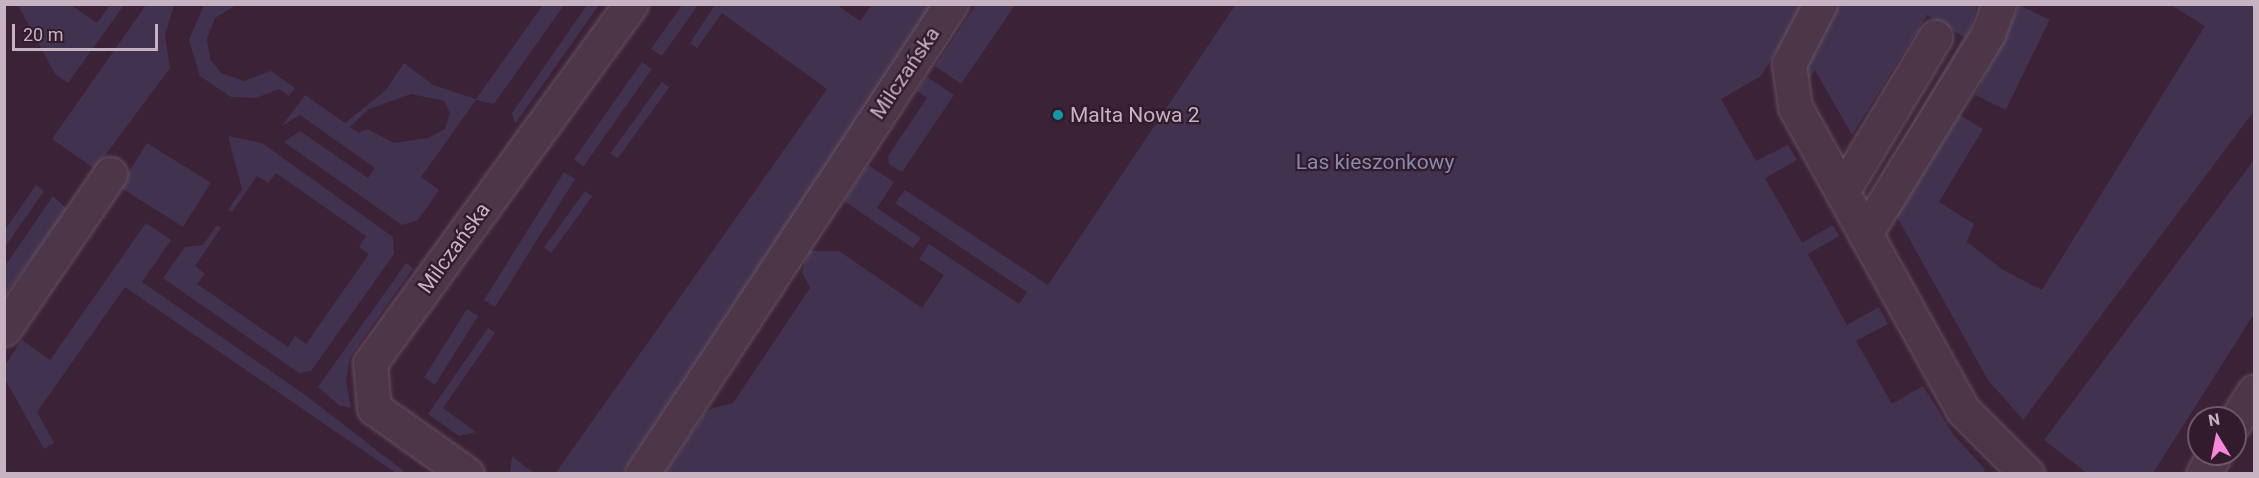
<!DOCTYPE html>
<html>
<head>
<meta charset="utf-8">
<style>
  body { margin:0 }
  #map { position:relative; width:2259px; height:478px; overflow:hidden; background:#3c2236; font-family:Roboto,sans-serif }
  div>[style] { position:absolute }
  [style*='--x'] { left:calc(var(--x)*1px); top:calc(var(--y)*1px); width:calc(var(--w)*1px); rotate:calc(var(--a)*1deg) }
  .green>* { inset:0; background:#41334f; transform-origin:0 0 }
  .roads { filter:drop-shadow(0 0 2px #675162) drop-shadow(0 0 2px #675162) }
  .minor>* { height:33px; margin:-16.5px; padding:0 16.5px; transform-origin:16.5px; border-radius:16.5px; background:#4c3647 }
  .dots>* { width:16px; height:16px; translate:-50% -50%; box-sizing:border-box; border:3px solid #311b2c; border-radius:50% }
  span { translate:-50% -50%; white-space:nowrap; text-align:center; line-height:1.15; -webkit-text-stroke:4.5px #311b2c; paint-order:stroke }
  .street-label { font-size:21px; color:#c7b2c2 }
  .poi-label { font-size:21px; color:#c7b2c2 }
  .left { translate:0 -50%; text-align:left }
  .park-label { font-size:21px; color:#868bad }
  .frame { position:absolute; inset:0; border:6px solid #c7b2c2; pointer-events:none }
  .north { position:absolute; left:2187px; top:406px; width:60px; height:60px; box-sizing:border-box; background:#311b2c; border:2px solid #6d5768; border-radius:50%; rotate:350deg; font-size:16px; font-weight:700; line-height:24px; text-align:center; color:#c7b2c2 }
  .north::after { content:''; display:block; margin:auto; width:21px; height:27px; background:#f886db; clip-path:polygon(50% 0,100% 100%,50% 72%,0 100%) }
  .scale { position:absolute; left:12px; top:24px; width:146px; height:27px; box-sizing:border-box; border:3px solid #c7b2c2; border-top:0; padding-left:8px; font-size:18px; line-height:21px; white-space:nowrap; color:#c7b2c2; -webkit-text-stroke:4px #311b2c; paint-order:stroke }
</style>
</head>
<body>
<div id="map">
  <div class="green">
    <div style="clip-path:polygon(1236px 4px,1805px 5px,1761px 76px,1721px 99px,1756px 161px,1788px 145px,1797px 160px,1765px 178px,1802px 243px,1833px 225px,1839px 236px,1808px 254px,1847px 325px,1879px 307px,1888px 324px,1856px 341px,1892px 404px,1923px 386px,1954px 435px,1985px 469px,1982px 474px,664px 474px,707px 410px,733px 403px,810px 288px,802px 272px,809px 251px,839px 251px,922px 308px,944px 275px,919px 259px,929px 244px,1019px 304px,1027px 292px,895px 203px,905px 190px,1048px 285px)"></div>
    <div style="clip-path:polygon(24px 5px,71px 5px,97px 23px,110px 5px,124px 5px,68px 83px,55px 74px,19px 7px)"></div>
    <div style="clip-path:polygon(146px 5px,174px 5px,165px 35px,170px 68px,95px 169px,52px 139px)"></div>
    <div style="clip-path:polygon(204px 5px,236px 5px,215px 18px,207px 39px,210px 59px,221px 73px,244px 81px,271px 71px,295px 88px,289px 96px,279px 89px,256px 98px,231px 97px,200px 76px,189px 40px)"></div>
    <div style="clip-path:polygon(evenodd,543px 5px,564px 5px,494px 104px,476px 100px,421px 177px,439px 190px,418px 220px,402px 225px,284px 142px,300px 131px,368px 178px,375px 168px,300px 115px,282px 126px,305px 95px,345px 123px,386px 90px,404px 63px,433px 85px,476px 99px,543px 5px,411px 94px,444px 101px,450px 113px,445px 129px,428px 138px,394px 143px,367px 129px,359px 133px,350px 127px,369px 109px,411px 94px)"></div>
    <div style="clip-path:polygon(587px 5px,599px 5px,515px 124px,512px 113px)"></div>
    <div style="clip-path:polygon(682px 5px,698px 5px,662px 56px,651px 49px)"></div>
    <div style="clip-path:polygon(715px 5px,837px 5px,860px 21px,872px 5px,934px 5px,622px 473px,555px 474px,827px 89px,722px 13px,697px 48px,690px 43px)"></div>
    <div style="clip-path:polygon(976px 5px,1015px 5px,961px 84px,935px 66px)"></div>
    <div style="clip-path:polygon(1835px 5px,1977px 5px,1968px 39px,1870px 193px,1964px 37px,1927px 15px,1852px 135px,1815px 70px,1807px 81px,1807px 65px)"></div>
    <div style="left:2019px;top:5px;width:34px;height:100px;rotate:26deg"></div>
    <div style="clip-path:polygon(2171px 5px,2254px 5px,2254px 111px,2023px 420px,1988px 380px,1896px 215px,1953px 111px,1983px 129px,1939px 202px,1974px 224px,1964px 248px,1967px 242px,2003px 270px,2042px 290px,2205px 26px)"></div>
    <div style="left:642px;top:62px;width:12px;height:119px;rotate:35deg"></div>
    <div style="clip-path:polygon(927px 77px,954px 95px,902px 172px,889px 164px,888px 156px,927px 98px,917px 91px)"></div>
    <div style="left:662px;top:82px;width:9px;height:88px;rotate:36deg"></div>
    <div style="clip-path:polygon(228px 136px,262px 143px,393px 237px,394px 254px,311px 371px,299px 373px,163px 278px,185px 247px,203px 245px,217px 225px,221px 228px,195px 266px,205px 274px,197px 284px,288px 347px,295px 336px,306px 344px,369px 254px,359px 247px,366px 236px,276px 173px,268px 183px,257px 176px,232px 212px,228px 210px,242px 189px)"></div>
    <div style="left:147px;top:143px;width:75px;height:52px;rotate:32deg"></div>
    <div style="clip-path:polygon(2254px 160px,2254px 314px,2153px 473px,2087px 473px,2044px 440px)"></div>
    <div style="clip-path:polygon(868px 165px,894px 182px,877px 208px,921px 238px,913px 248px,844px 201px)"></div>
    <div style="left:564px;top:172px;width:13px;height:151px;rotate:32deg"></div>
    <div style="clip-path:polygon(36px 185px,44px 191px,5px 247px,5px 230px)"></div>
    <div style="left:585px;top:191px;width:9px;height:70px;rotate:36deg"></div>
    <div style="clip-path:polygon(53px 196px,67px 209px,5px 295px,5px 266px)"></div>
    <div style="clip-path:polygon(146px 223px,171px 240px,142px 282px,308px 397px,406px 473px,396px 473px,125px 287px,37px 412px,54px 443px,44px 449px,5px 379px,5px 365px,22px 340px,50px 360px)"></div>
    <div style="clip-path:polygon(406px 263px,413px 268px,350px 357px,346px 381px,351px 408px,339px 405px,318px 387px)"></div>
    <div style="left:467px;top:309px;width:13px;height:81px;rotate:32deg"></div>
    <div style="clip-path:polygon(488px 328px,495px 333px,443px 408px,476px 432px,459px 436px,428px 414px)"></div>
    <div style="clip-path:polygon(512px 456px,527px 468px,535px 473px,510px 473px)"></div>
  </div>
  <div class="roads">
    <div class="minor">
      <div style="--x:1820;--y:4;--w:68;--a:117.3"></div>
      <div style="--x:1789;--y:64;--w:43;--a:82.1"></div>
      <div style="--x:1795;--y:107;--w:346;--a:61"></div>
      <div style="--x:1963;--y:410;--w:91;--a:45"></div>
      <div style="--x:1842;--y:192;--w:181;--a:-59"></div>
      <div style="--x:1865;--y:234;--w:235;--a:-58.4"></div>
      <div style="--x:1988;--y:34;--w:32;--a:-70"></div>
      <div style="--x:4;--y:329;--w:188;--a:-55.6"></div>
      <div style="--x:2235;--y:422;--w:36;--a:-58"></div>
      <div style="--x:467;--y:474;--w:114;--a:-144.6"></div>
      <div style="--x:374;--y:408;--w:45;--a:-95.1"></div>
      <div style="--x:370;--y:363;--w:444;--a:-54"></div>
      <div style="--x:642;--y:474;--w:562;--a:-56.68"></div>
      <div style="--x:2203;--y:474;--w:23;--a:-59"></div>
    </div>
  </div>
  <div class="dots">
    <div style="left:1058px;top:115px;background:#0f9aa8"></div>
  </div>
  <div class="street-label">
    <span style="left:905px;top:73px;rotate:-56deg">Milczańska</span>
    <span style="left:454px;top:248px;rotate:-54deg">Milczańska</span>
  </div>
  <div class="poi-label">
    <span class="left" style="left:1070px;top:115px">Malta Nowa 2</span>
  </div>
  <div class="park-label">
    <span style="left:1375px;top:162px">Las kieszonkowy</span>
  </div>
  <div class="frame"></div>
  <div class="north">N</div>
  <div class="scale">20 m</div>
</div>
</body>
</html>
